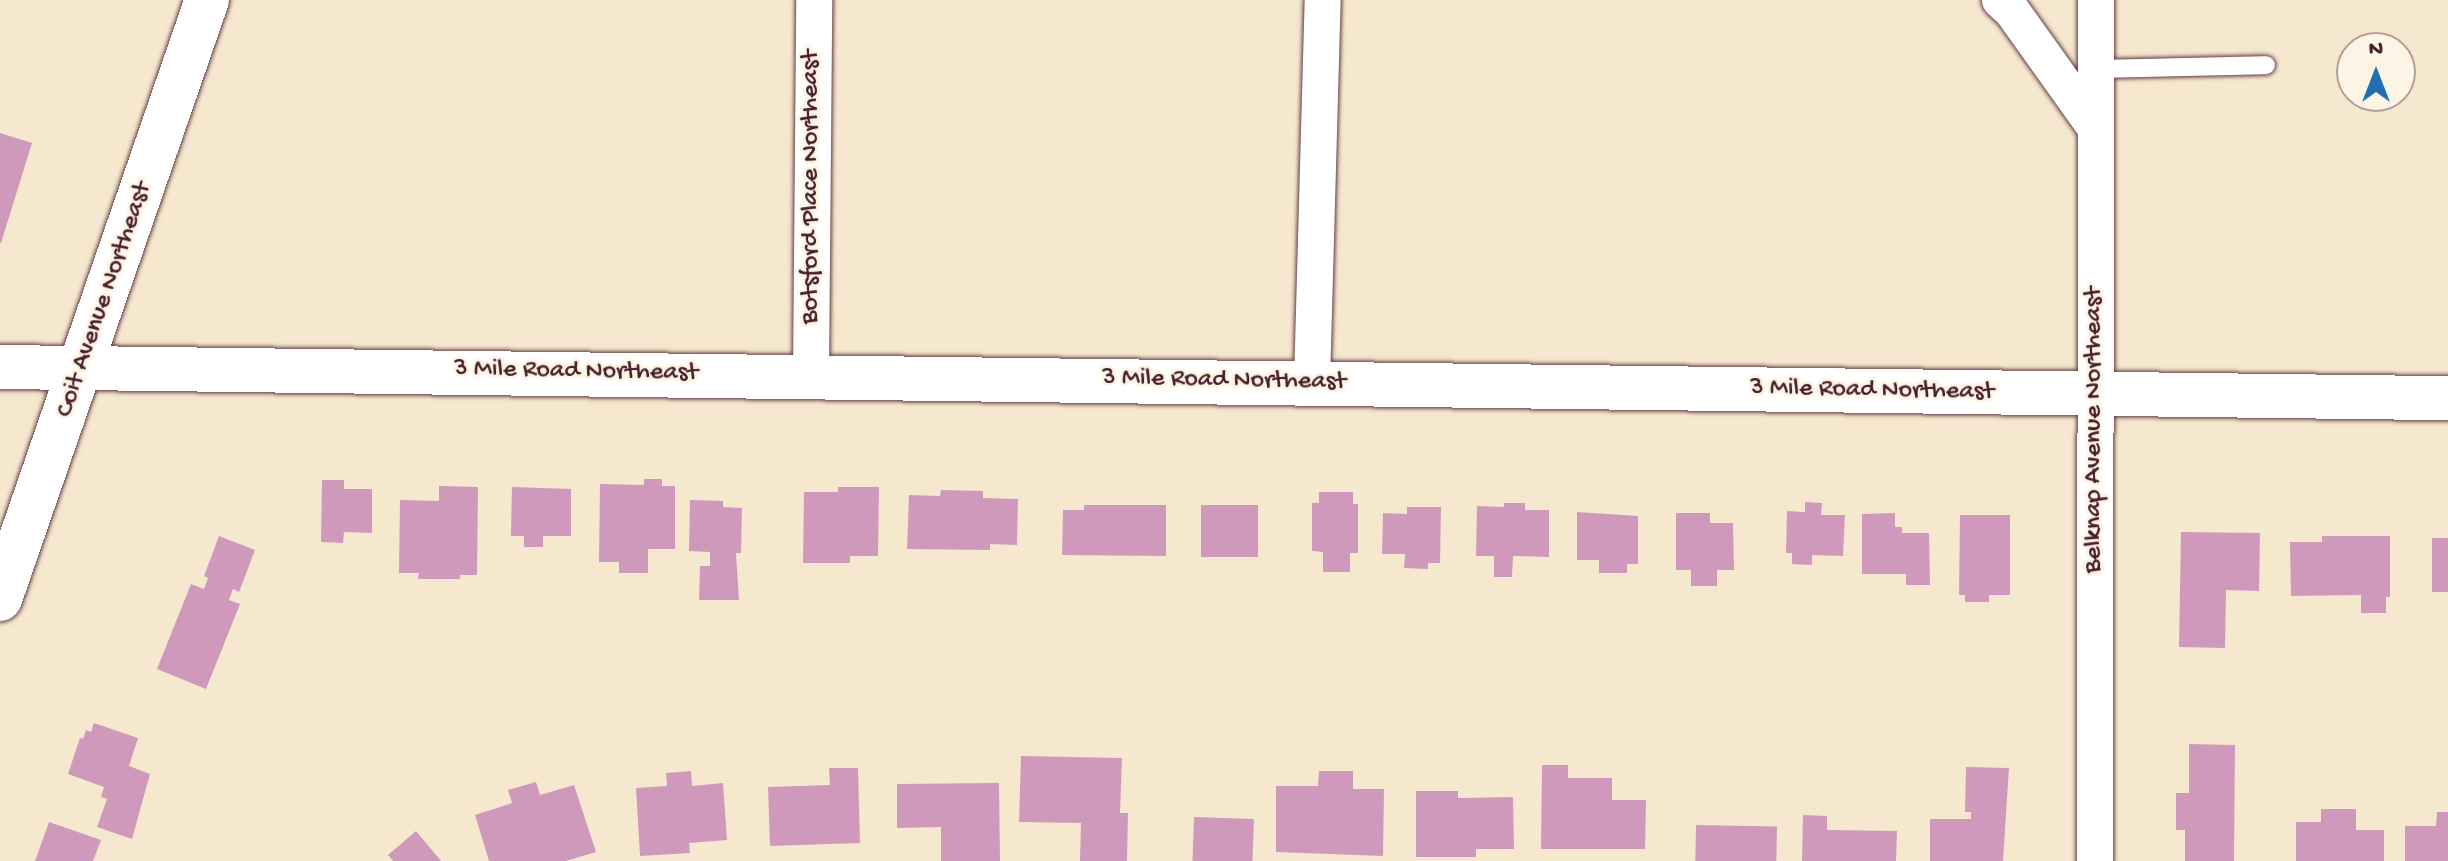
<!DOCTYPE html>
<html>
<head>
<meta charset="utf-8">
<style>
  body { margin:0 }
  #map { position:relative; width:2448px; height:861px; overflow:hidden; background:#f6e8cf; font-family:"Gochi Hand",sans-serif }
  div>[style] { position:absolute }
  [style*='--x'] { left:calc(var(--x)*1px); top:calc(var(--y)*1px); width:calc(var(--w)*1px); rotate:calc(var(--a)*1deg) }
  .building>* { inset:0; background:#cf99bc; transform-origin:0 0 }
  .roads { filter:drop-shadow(0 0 2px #643d44) drop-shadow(0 0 2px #643d44) }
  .lane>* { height:18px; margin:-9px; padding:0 9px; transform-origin:9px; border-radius:9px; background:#fff }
  .street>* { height:36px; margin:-18px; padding:0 18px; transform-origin:18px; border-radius:18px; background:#fff }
  .secondary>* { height:44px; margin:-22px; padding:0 22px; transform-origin:22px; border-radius:22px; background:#fff }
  span { translate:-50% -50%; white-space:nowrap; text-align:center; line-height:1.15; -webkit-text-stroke:6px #fcf5e5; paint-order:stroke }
  .street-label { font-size:26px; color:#4a1f2b }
  .north { position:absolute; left:2336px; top:32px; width:80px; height:80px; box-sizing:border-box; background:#fcf5e5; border:2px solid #b59f9b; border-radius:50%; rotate:0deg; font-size:22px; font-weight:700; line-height:32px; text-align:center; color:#4a1f2b }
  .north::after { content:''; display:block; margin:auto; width:28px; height:36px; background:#1f6fb2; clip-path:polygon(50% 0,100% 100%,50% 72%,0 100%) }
</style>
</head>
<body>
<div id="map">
  <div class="building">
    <div style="clip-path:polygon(0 133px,32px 143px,1px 243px,0 243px)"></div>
    <div style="clip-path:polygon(644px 479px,662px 479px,662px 486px,675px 486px,675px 549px,648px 549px,648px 573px,619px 573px,619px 562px,599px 562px,600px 484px,644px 485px)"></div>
    <div style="clip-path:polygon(322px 480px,344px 480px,344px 489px,372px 489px,372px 533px,344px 532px,343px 543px,321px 542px)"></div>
    <div style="clip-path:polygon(439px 486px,478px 487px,477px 575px,460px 575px,460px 579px,418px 579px,419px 573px,399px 573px,400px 500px,439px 501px)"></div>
    <div style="clip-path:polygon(512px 487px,571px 489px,571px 536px,543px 536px,543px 547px,524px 547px,524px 536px,511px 536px)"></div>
    <div style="clip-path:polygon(838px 487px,879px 487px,878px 556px,850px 556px,850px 563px,803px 563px,804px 492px,838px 492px)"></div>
    <div style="clip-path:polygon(941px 490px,983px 491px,983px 498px,1018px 499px,1017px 545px,990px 544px,990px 550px,907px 549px,909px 495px,940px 496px)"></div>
    <div style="clip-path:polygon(1319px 492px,1353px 492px,1353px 504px,1358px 504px,1358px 553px,1350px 553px,1350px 572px,1323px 572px,1323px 552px,1312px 551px,1312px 503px,1319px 503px)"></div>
    <div style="clip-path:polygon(690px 500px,723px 501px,723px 507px,742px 508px,741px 553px,736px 553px,739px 600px,699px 600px,700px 566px,710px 566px,710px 552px,689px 551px)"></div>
    <div style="clip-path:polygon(1805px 502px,1822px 503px,1821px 515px,1845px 515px,1843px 556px,1812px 555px,1812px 565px,1792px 564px,1792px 553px,1786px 553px,1787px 511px,1805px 512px)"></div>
    <div style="clip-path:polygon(1504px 503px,1525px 503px,1525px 510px,1549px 510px,1549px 557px,1513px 556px,1512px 577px,1494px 577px,1494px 556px,1476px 556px,1477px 506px,1504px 507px)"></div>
    <div style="clip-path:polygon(1084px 505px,1166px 505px,1166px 556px,1062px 555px,1063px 510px,1084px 510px)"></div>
    <div style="left:1201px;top:505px;width:57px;height:52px"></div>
    <div style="clip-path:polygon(1407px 507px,1441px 507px,1440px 563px,1428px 563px,1428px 569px,1404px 568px,1405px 554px,1382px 554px,1383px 513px,1407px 514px)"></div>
    <div style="clip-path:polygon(1577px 512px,1638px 516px,1638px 564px,1627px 564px,1627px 573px,1599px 573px,1599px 560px,1577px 560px)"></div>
    <div style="clip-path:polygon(1676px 513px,1710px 513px,1710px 523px,1733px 523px,1734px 570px,1717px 570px,1717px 586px,1691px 586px,1691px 570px,1676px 570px)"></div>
    <div style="clip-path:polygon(1895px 513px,1895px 527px,1902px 527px,1902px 533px,1929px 533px,1930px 585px,1906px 585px,1906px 574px,1862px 574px,1862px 514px)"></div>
    <div style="clip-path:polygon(1960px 515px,2010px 515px,2010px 595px,1989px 595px,1989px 602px,1965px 602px,1965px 595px,1959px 595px)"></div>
    <div style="clip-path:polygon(2181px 532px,2260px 533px,2259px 591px,2226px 590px,2225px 648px,2179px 647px)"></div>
    <div style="clip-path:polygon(219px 536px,255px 550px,239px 592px,233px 589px,229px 600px,240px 604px,206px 689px,157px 669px,191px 584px,204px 589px,208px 578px,204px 576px)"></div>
    <div style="clip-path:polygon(2322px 536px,2390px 536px,2390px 597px,2386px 597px,2386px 613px,2361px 613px,2361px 595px,2291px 596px,2290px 542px,2322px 542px)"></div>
    <div style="left:2432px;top:538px;width:16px;height:54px"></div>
    <div style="clip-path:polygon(94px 723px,138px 738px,129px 766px,150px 774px,132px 839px,97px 827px,107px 799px,101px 797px,104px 787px,68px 774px,80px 738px,83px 739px,86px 730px,91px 732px)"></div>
    <div style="clip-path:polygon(2189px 744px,2235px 745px,2234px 861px,2185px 861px,2185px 830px,2176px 830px,2176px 793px,2189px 793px)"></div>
    <div style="clip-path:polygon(1021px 756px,1122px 758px,1120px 813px,1128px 813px,1127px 861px,1080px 861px,1081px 823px,1019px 822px)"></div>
    <div style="clip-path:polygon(1542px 765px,1568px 765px,1568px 778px,1612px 778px,1612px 800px,1646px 800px,1645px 849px,1541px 849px)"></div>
    <div style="clip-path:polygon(1966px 767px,2009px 768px,2003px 861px,1930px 861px,1930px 819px,1971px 819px,1971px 812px,1965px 812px)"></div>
    <div style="clip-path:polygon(829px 768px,858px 768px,860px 843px,770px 846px,768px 787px,830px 785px)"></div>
    <div style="clip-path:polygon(691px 771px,692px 786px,723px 783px,727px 840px,689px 843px,690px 853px,640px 856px,636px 788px,667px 786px,666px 773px)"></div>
    <div style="clip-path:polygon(1319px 771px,1353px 771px,1353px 789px,1384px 789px,1383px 856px,1276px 852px,1276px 786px,1318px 786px)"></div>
    <div style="clip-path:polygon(536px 782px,540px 795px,574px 785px,596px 852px,566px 861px,489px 861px,475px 815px,512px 803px,508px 790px)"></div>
    <div style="clip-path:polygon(999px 783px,1000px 861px,941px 861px,941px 827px,897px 828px,897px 784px)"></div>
    <div style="clip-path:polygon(1416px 791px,1458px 791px,1458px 798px,1513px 797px,1514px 849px,1476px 849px,1476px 857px,1416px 857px)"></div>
    <div style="clip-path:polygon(2321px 809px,2356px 809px,2356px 830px,2384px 830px,2384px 861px,2296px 861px,2296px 822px,2321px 822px)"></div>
    <div style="clip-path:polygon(2437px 812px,2448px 812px,2448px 861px,2405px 861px,2405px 826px,2436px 826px)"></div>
    <div style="clip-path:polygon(1803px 815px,1827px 816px,1827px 830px,1897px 831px,1896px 861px,1802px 861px)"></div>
    <div style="left:1194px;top:817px;width:60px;height:44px;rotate:2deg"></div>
    <div style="clip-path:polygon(49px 822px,101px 840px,93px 861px,35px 861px)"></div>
    <div style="left:1696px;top:825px;width:81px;height:36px;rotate:1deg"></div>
    <div style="clip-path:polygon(416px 831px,441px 861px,393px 861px,388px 855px)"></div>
  </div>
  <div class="roads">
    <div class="lane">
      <div style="--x:2095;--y:69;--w:171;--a:-1.3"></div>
    </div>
    <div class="street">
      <div style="--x:2000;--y:0;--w:16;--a:43"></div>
      <div style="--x:2012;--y:11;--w:141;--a:54.5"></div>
      <div style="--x:811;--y:375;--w:375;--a:-89.5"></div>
      <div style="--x:1312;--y:382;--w:382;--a:-88.4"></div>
      <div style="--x:2095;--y:861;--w:861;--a:-89.93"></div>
    </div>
    <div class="secondary">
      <div style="--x:0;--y:367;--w:2448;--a:0.73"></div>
      <div style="--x:0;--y:599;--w:634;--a:-70.94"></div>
    </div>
  </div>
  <div class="street-label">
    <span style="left:812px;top:187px;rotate:-90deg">Botsford Place Northeast</span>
    <span style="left:105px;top:300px;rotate:-71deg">Coit Avenue Northeast</span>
    <span style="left:576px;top:372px;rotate:1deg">3 Mile Road Northeast</span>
    <span style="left:1224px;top:381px;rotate:1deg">3 Mile Road Northeast</span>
    <span style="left:1872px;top:391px;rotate:1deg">3 Mile Road Northeast</span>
    <span style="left:2095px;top:430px;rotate:-90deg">Belknap Avenue Northeast</span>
  </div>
  <div class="north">N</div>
</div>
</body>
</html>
